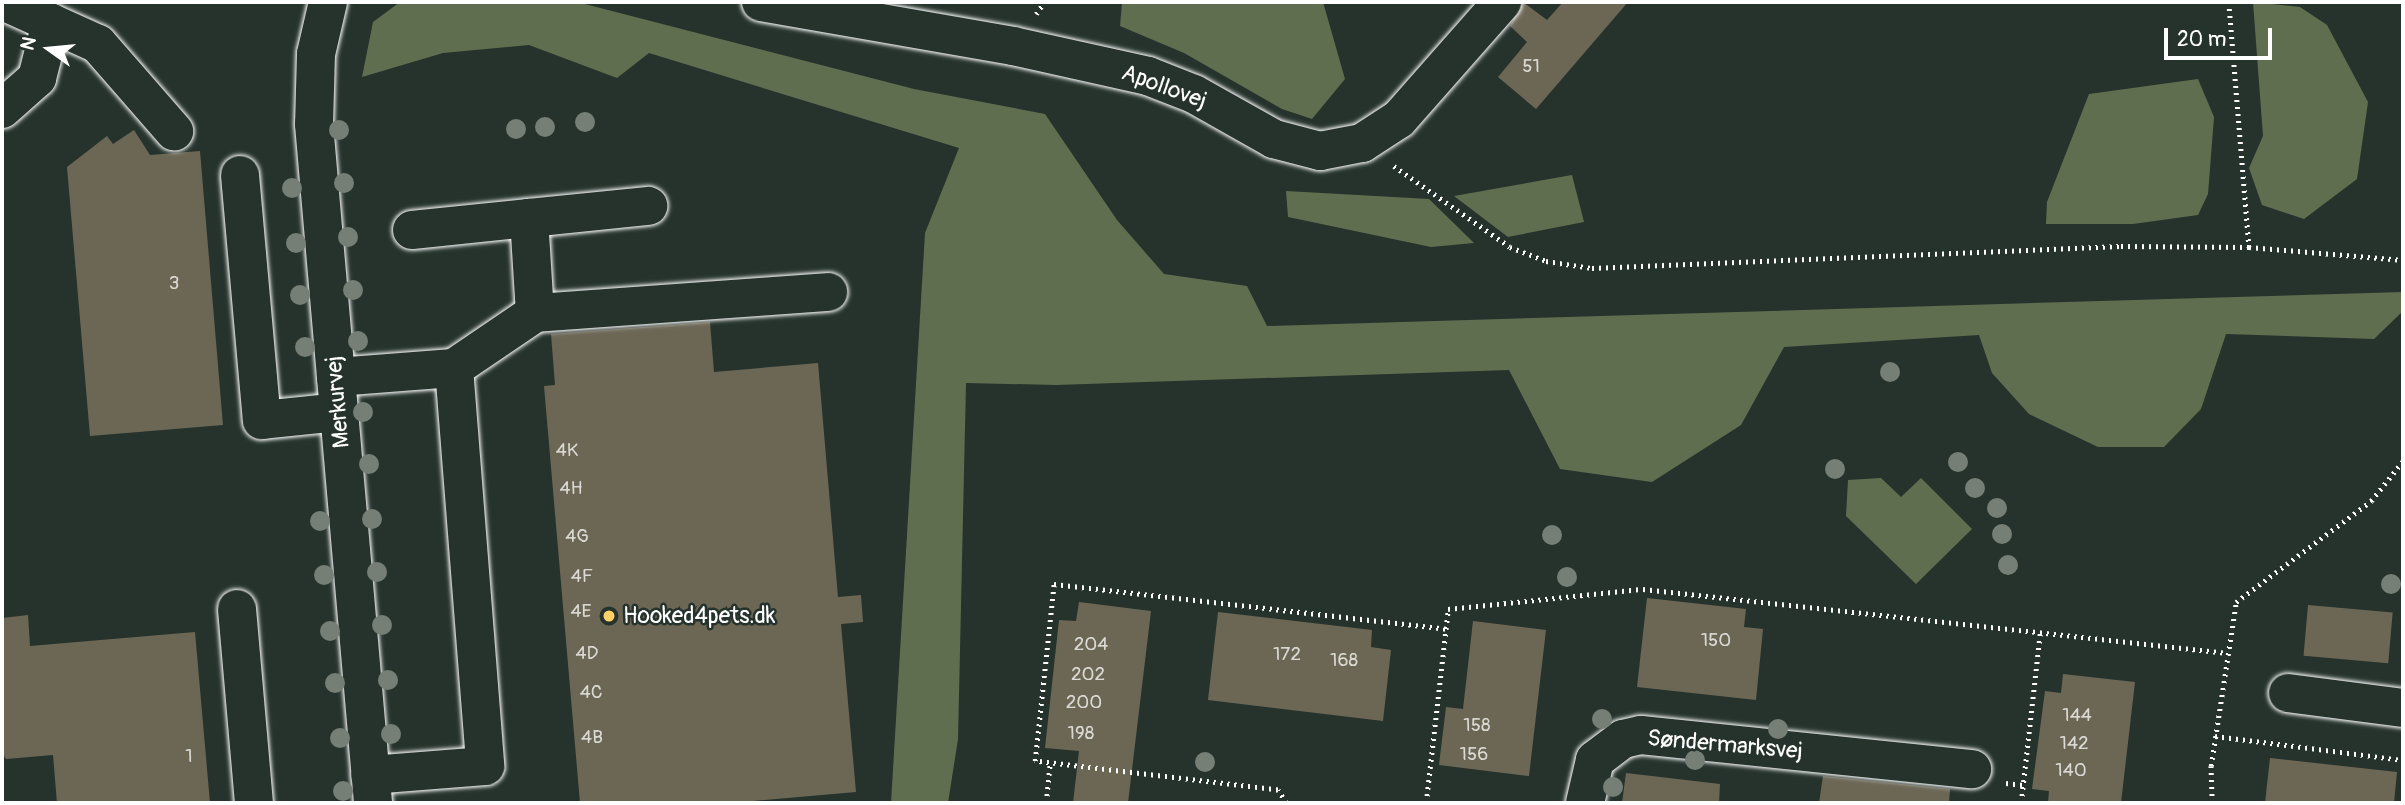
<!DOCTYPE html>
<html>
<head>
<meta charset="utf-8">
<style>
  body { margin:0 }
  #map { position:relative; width:2405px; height:805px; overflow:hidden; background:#26332d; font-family:Pangolin,sans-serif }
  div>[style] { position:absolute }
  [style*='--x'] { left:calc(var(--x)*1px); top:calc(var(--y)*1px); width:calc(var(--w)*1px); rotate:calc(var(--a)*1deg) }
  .green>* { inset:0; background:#606e50 }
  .building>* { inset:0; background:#6c6755; transform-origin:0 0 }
  .path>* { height:4.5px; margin-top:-2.25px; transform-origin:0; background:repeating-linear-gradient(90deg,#fff 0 2px,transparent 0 7px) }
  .roads { filter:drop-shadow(0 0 2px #fff) drop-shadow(0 0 2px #fff) }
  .minor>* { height:38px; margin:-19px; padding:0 19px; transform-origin:19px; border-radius:19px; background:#26332d }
  .trees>* { width:20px; height:20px; margin:-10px; border-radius:50%; background:#767f75 }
  .dots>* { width:19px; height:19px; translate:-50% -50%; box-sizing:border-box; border:4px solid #26332d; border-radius:50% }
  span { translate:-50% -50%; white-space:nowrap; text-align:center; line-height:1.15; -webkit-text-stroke:5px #26332d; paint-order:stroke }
  .number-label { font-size:19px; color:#dad9d4 }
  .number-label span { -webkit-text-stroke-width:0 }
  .street-label { font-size:23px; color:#fff }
  .poi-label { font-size:23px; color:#fff }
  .left { translate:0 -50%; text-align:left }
  .frame { position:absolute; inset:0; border:4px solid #fff; pointer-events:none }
  .north { position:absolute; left:14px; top:14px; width:70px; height:70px; -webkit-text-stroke:5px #26332d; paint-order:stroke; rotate:285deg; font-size:19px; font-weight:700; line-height:28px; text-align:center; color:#fff }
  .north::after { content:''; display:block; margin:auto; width:24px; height:32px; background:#fff; clip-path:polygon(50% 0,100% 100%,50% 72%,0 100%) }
  .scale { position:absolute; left:2164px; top:28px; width:108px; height:32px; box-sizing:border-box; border:4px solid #fff; border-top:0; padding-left:9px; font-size:21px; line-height:24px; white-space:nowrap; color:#fff; -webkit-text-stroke:5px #26332d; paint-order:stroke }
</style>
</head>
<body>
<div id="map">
  <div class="green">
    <div style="clip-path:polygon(400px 2px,577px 2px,914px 89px,1045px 114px,1117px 220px,1164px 274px,1247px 286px,1267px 326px,2403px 292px,2403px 311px,2374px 339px,2226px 334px,2201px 409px,2164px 447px,2098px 447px,2029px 414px,1992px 373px,1979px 335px,1784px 347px,1741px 425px,1652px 482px,1560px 469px,1509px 370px,1056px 385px,966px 383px,958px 739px,948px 803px,891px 803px,925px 233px,959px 148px,649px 53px,617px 78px,529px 45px,443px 53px,362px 77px,373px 22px)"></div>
    <div style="clip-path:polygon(1122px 2px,1323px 2px,1345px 79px,1312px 119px,1282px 109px,1184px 53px,1120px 26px)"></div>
    <div style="clip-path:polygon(2253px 2px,2300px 7px,2327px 25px,2368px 102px,2357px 179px,2304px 219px,2262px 205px,2249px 168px,2263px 136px)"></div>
    <div style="clip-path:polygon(2198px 79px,2214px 117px,2208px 194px,2198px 215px,2133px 224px,2046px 224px,2047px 202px,2089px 94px)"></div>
    <div style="clip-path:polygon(1572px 175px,1584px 222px,1508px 237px,1454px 196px)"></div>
    <div style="clip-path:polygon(1286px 191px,1429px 199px,1474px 243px,1431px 247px,1288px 217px)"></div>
    <div style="clip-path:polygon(1881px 478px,1901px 497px,1921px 478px,1972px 529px,1916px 584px,1846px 516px,1848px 480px)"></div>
  </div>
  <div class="building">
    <div style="clip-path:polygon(1523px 2px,1547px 20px,1563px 2px,1628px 2px,1536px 109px,1498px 77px,1527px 42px,1510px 26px)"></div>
    <div style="clip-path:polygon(134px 130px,150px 155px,200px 151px,223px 425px,90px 436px,67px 167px,107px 136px,113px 144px)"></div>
    <div style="clip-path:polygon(710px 322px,714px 372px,818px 363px,838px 597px,861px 595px,863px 622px,841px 624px,856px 792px,731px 803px,580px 803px,544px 386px,555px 385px,551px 334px)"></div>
    <div style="clip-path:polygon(1647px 598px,1746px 609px,1744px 627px,1763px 629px,1756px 700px,1637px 687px)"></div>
    <div style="clip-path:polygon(1079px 602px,1151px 611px,1128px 803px,1073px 803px,1079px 751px,1045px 748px,1059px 620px,1076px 621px)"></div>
    <div style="left:2308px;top:605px;width:85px;height:51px;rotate:5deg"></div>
    <div style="clip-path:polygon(1218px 612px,1372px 630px,1371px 647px,1391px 650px,1383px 721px,1208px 700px)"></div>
    <div style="clip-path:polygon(28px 615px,30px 646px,195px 632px,210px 803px,57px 803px,53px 755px,6px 759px,2px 753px,2px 618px)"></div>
    <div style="clip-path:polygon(1473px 621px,1546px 630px,1529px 776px,1439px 765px,1446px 707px,1463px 709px)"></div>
    <div style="clip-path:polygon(2063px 674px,2135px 682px,2121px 803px,2048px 803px,2049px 791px,2032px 789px,2045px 691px,2061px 693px)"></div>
    <div style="clip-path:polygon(2270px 758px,2397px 772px,2394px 803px,2265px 803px)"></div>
    <div style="clip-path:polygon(1626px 773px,1720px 784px,1719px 803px,1622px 803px)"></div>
    <div style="clip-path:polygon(1823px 776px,1950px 789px,1949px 803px,1819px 803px)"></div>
  </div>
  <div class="path">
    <div style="--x:2229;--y:2;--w:246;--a:85.3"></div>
    <div style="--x:1036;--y:14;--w:14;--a:-56"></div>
    <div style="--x:1394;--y:166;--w:141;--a:34.9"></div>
    <div style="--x:1510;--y:247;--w:39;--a:21"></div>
    <div style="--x:1546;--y:261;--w:47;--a:8.7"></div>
    <div style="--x:1592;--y:268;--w:529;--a:-2.38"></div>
    <div style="--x:2121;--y:246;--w:128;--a:0.4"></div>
    <div style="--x:2249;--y:247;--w:155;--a:4.8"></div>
    <div style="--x:2215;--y:736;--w:190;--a:7.3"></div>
    <div style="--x:2006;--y:783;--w:17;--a:7"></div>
    <div style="--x:1046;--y:803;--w:40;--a:-84.3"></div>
    <div style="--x:1286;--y:803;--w:15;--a:-122"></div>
    <div style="--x:1278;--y:790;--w:245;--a:-173.2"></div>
    <div style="--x:1035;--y:761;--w:178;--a:-83.9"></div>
    <div style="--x:1054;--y:584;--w:395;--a:6.5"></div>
    <div style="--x:1426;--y:803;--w:195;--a:-83.5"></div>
    <div style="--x:1448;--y:609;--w:196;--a:-5.9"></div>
    <div style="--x:1643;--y:589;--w:588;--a:6.24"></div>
    <div style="--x:2021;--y:803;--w:171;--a:-83.6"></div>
    <div style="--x:2212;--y:803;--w:37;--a:-92"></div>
    <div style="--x:2211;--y:766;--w:166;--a:-81.3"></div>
    <div style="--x:2236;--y:602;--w:169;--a:-36.8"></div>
    <div style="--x:2371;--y:501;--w:51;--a:-51.3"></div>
  </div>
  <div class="roads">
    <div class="minor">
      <div style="--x:5;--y:2;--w:102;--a:24.3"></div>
      <div style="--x:98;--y:44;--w:116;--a:48.9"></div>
      <div style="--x:328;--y:2;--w:53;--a:103"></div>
      <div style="--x:316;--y:54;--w:70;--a:91.6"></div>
      <div style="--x:314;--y:124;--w:682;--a:85.03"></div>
      <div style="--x:761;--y:2;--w:256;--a:9.9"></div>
      <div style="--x:1013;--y:46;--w:138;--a:12.5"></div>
      <div style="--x:1148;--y:76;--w:49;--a:21.4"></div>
      <div style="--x:1194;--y:94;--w:92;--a:29.4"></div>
      <div style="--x:1274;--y:139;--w:48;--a:14.6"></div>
      <div style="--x:1320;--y:151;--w:43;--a:-10.8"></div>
      <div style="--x:1362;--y:143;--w:44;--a:-33"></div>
      <div style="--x:1399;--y:119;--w:156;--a:-48.6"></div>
      <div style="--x:2;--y:109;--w:47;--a:-41.5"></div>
      <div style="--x:37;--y:78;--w:57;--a:-75.7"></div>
      <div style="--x:240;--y:175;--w:246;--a:84.9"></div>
      <div style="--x:262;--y:420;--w:77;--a:-5.9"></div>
      <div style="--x:529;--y:218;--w:120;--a:-5.8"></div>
      <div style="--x:412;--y:230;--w:118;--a:-5.9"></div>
      <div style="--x:529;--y:218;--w:95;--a:86.4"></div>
      <div style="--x:454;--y:368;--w:98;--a:-34.2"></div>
      <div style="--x:535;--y:313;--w:294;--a:-4.1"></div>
      <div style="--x:336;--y:377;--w:118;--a:-4.4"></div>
      <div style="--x:454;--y:368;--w:399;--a:85.5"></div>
      <div style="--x:485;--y:766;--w:115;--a:175.5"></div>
      <div style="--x:237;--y:609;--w:195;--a:85"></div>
      <div style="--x:2288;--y:693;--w:116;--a:7.4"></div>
      <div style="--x:1585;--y:803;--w:44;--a:-76.9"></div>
      <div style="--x:1595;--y:760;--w:35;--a:-37"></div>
      <div style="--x:1623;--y:739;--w:18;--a:-13"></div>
      <div style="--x:1641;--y:735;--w:333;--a:5.9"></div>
    </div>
  </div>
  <div class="trees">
    <div style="left:585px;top:122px"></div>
    <div style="left:545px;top:127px"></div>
    <div style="left:516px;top:129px"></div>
    <div style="left:339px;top:130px"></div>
    <div style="left:344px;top:183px"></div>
    <div style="left:292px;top:188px"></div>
    <div style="left:348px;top:237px"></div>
    <div style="left:296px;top:243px"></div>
    <div style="left:353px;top:290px"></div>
    <div style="left:300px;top:295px"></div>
    <div style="left:358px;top:341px"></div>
    <div style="left:305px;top:347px"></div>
    <div style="left:1890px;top:372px"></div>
    <div style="left:363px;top:412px"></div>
    <div style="left:1958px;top:462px"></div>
    <div style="left:369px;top:464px"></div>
    <div style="left:1835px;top:469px"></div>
    <div style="left:1975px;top:488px"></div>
    <div style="left:1997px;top:508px"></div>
    <div style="left:372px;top:519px"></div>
    <div style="left:320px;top:521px"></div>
    <div style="left:2002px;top:534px"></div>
    <div style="left:1552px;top:535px"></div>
    <div style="left:2008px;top:565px"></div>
    <div style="left:377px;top:572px"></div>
    <div style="left:324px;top:575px"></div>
    <div style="left:1567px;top:577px"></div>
    <div style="left:2391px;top:584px"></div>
    <div style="left:382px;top:625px"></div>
    <div style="left:330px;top:631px"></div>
    <div style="left:388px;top:680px"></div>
    <div style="left:335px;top:683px"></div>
    <div style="left:1602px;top:719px"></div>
    <div style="left:1778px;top:729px"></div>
    <div style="left:391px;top:734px"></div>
    <div style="left:340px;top:738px"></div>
    <div style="left:1695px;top:760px"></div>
    <div style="left:1205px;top:762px"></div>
    <div style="left:1613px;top:787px"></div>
    <div style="left:343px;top:791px"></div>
  </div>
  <div class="dots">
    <div style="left:609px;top:616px;background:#ffd166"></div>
  </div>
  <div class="number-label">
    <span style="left:1531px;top:67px">51</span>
    <span style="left:174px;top:284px">3</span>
    <span style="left:567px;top:451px">4K</span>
    <span style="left:571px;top:489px">4H</span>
    <span style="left:577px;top:537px">4G</span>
    <span style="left:582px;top:577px">4F</span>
    <span style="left:581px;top:612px">4E</span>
    <span style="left:1716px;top:641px">150</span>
    <span style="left:1091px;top:645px">204</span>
    <span style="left:587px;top:654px">4D</span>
    <span style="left:1287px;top:655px">172</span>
    <span style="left:1344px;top:661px">168</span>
    <span style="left:1088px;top:675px">202</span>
    <span style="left:591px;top:693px">4C</span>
    <span style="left:1084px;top:703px">200</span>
    <span style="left:2077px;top:716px">144</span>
    <span style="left:1477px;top:726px">158</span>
    <span style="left:1081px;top:734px">198</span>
    <span style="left:592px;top:738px">4B</span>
    <span style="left:2074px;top:744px">142</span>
    <span style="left:1474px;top:755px">156</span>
    <span style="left:189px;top:757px">1</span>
    <span style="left:2071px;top:771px">140</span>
  </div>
  <div class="street-label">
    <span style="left:1164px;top:87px;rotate:20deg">Apollovej</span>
    <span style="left:338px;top:402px;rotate:-95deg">Merkurvej</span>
    <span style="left:1725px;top:745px;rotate:5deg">Søndermarksvej</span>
  </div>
  <div class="poi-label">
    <span class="left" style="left:623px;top:616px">Hooked4pets.dk</span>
  </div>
  <div class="frame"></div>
  <div class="north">N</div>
  <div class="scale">20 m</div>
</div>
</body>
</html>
